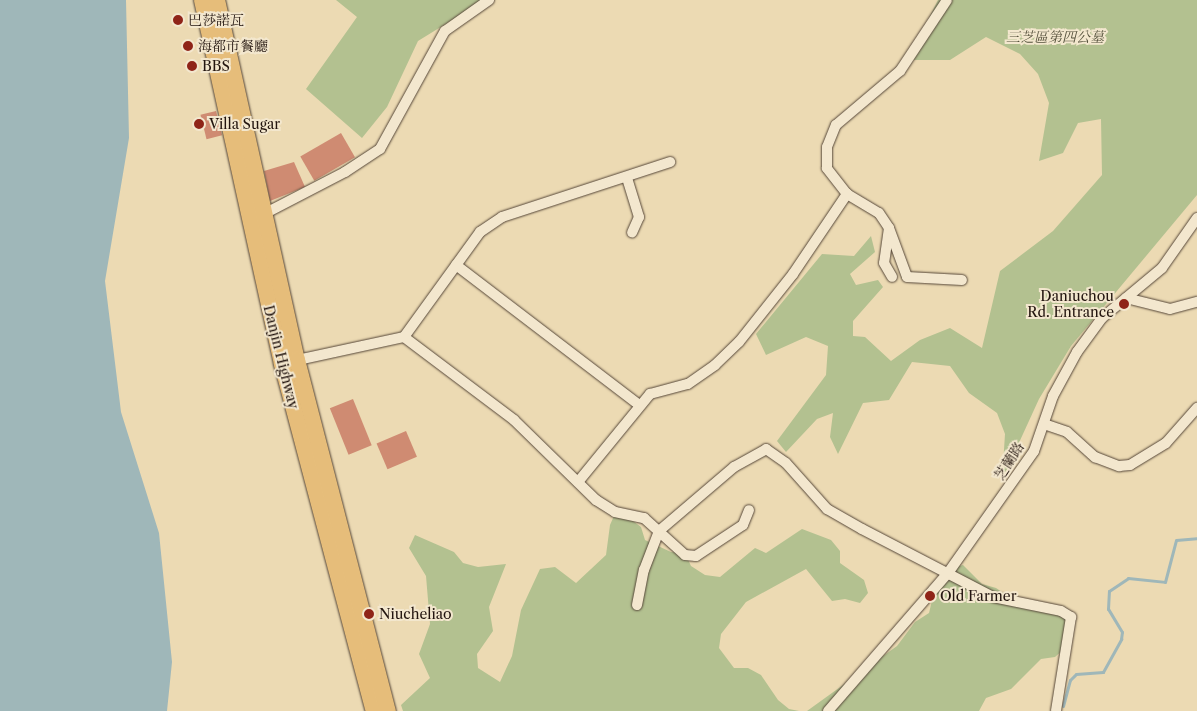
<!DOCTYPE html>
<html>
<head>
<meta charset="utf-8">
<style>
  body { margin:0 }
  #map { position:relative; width:1197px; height:711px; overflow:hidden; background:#ecdab3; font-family:"Libre Caslon Text","Noto Serif TC",serif }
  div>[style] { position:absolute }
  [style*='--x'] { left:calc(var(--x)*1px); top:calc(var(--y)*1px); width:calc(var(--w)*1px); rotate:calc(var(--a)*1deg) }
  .green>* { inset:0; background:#b3c190 }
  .water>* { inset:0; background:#9fb7b9 }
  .stream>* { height:3px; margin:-1.5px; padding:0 1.5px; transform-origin:1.5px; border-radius:1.5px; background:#9fb7b9 }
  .building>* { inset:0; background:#cf8b72; transform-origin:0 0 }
  .roads { filter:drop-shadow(0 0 1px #554638) drop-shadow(0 0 1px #554638) }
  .street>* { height:10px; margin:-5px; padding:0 5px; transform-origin:5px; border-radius:5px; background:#f3e7ce }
  .primary>* { height:16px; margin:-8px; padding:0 8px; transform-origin:8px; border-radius:8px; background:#e6bd7a }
  .dots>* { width:14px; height:14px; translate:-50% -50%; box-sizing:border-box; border:2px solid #f3e7ce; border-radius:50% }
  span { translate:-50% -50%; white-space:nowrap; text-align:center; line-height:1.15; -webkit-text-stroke:4px #f3e7ce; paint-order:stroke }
  .poi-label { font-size:14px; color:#23150f }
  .left { translate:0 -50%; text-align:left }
  .right { translate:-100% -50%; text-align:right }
  .park-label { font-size:14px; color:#55513c; font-style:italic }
  .street-label { font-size:14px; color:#23150f }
</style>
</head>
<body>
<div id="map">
  <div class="green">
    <div style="clip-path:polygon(336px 0,494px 0,478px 4px,418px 41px,387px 107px,362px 138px,306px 89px,357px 17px)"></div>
    <div style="clip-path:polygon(938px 0,1197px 0,1197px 195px,1071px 346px,1039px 399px,1002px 480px,1005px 434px,997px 413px,969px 393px,950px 366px,912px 362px,889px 400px,863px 403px,838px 454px,830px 437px,833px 413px,817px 419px,786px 452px,777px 441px,826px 375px,828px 346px,806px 337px,766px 355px,756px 334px,822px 254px,854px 256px,871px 236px,875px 252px,850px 274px,856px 285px,878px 280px,883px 287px,853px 321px,853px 336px,865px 337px,891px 361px,920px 340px,950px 328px,982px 348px,1000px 271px,1053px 231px,1102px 175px,1101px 119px,1078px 123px,1063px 153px,1039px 161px,1049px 103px,1038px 74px,1020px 54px,986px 37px,950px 60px,908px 60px)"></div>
    <div style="clip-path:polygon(617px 509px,641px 527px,645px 540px,671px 552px,685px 553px,691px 566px,705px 575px,720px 577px,755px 548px,766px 553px,802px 529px,831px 540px,840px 551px,840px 563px,864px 580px,868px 593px,860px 603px,845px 599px,832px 601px,806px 569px,746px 602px,721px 634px,719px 648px,734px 668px,748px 668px,761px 675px,778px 700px,789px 709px,799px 711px,403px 711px,401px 705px,430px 678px,419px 654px,430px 624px,426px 576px,409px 548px,415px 535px,454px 552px,463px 563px,478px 567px,506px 564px,489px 607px,493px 631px,477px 654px,478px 668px,500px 682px,512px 656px,521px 610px,540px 569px,555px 567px,576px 583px,606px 555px,610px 525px)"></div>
    <div style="clip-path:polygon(963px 565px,982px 584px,996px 588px,1020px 604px,1050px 603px,1070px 623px,1064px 649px,1055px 657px,1041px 659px,1011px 689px,986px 698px,979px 711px,807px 711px,897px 646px,915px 622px,929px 613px,937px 580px,949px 569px)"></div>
  </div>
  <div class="water">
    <div style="clip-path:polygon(0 0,126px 0,129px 138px,105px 281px,121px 412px,159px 533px,172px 662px,167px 711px,0 711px)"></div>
  </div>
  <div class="stream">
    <div style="--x:1063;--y:706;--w:27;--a:-75"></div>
    <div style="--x:1070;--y:680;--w:8;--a:-45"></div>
    <div style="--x:1076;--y:674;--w:27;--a:-4"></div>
    <div style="--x:1103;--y:672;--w:38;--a:-61"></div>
    <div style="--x:1121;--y:639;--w:7;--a:-82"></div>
    <div style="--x:1122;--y:632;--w:27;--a:-121"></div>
    <div style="--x:1108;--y:609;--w:18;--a:-87"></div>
    <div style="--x:1109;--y:591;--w:23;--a:-34"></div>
    <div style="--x:1128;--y:578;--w:37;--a:6"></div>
    <div style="--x:1165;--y:582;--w:43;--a:-75.3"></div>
    <div style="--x:1176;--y:540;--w:21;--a:-5"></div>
  </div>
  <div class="building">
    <div style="left:216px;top:111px;width:25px;height:16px;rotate:76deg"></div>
    <div style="left:341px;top:133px;width:28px;height:47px;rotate:60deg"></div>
    <div style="clip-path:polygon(294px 162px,305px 187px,270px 201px,264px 171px)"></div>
    <div style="left:353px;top:399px;width:50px;height:25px;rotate:68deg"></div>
    <div style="left:406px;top:431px;width:28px;height:32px;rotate:67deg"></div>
  </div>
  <div class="roads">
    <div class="street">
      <div style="--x:627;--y:178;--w:41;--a:72.9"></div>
      <div style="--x:639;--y:217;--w:17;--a:114"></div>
      <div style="--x:847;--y:194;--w:33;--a:-128"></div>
      <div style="--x:827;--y:168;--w:21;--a:-90"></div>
      <div style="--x:827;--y:147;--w:24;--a:-68"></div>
      <div style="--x:836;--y:125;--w:84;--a:-40.2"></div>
      <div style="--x:900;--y:71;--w:85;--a:-56.5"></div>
      <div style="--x:260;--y:216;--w:96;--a:-27.4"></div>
      <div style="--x:345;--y:172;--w:42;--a:-33.3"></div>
      <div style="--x:380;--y:149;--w:135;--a:-61.2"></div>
      <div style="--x:445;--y:31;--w:54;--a:-35.2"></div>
      <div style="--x:889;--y:228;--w:35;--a:98"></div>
      <div style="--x:884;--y:263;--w:16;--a:60"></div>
      <div style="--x:456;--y:265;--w:229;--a:37.4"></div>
      <div style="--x:1126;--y:298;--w:45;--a:14"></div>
      <div style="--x:1170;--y:309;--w:28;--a:-15"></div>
      <div style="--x:404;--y:337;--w:130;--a:-54.1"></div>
      <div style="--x:480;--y:232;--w:27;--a:-34"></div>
      <div style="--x:502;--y:217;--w:177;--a:-18.1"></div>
      <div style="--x:293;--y:361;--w:114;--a:-12.2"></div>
      <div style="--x:404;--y:337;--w:138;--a:37"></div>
      <div style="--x:514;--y:420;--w:115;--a:44.3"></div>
      <div style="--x:596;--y:500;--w:22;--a:32"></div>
      <div style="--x:615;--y:512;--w:30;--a:12"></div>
      <div style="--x:644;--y:518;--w:55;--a:42.1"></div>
      <div style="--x:685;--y:555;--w:11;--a:5"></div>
      <div style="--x:696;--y:556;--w:56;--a:-33.4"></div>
      <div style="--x:743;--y:525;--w:16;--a:-68"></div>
      <div style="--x:1044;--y:424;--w:24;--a:19"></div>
      <div style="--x:1067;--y:432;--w:38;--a:42"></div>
      <div style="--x:1095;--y:457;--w:26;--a:21"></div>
      <div style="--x:1119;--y:466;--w:11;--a:-5"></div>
      <div style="--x:1130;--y:465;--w:42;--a:-31.4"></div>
      <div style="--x:1166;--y:443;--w:47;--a:-48.5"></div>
      <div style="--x:578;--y:482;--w:114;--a:-50.7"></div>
      <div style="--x:650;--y:394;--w:39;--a:-15"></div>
      <div style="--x:688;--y:384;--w:33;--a:-35"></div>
      <div style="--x:715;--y:365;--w:33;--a:-44"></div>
      <div style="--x:739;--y:342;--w:87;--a:-51.5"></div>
      <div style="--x:793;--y:274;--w:97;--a:-56"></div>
      <div style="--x:847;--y:194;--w:37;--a:31"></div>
      <div style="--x:879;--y:213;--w:18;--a:56"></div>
      <div style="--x:889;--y:228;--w:52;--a:69.8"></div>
      <div style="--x:907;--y:277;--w:55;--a:3.1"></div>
      <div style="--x:637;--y:605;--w:36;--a:-79"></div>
      <div style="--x:644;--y:570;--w:42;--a:-69"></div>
      <div style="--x:659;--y:531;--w:99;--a:-40.5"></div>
      <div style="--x:734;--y:467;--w:37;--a:-29"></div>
      <div style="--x:766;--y:449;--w:24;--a:35"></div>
      <div style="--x:786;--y:463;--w:62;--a:48.3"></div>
      <div style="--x:827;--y:509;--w:40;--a:29.7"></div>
      <div style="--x:862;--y:529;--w:148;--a:27.4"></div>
      <div style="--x:993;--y:597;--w:69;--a:11.6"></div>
      <div style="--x:1061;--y:611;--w:12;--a:31"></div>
      <div style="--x:1071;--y:617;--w:95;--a:99.1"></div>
      <div style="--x:828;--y:711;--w:183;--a:-49"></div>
      <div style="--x:948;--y:573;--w:149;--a:-54.8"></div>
      <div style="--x:1034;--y:451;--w:58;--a:-70.9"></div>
      <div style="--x:1053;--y:396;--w:50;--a:-61.4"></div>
      <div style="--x:1077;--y:352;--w:42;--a:-53.7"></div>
      <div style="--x:1102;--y:318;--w:78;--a:-39.8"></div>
      <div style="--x:1162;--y:268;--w:61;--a:-55"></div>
    </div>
    <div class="primary">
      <div style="--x:202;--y:0;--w:373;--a:77.6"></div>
      <div style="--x:282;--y:364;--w:359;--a:75.2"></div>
      <div style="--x:217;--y:0;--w:369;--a:77.5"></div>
      <div style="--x:297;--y:360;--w:363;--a:75.5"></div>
    </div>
  </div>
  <div class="dots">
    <div style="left:178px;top:20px;background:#8f2418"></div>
    <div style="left:188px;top:46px;background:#8f2418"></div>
    <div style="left:192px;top:66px;background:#8f2418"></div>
    <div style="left:199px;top:124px;background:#8f2418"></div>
    <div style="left:1124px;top:304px;background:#8f2418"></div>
    <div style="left:930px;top:596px;background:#8f2418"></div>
    <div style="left:369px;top:614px;background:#8f2418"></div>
  </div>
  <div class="poi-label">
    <span class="left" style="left:188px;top:20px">巴莎諾瓦</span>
    <span class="left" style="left:198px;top:46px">海都市餐廳</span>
    <span class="left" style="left:202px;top:66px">BBS</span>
    <span class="left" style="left:209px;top:124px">Villa Sugar</span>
    <span class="right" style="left:1114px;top:304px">Daniuchou<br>Rd. Entrance</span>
    <span class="left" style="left:940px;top:596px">Old Farmer</span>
    <span class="left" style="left:379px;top:614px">Niucheliao</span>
  </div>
  <div class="park-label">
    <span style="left:1055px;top:37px">三芝區第四公墓</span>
  </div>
  <div class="street-label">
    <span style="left:281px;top:357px;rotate:76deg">Danjin Highway</span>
    <span style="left:1009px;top:461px;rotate:-57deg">芝蘭路</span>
  </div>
</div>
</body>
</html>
